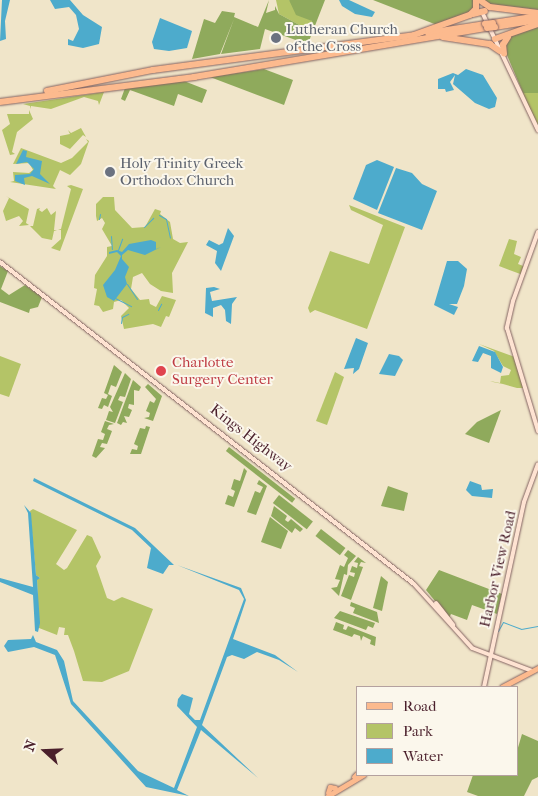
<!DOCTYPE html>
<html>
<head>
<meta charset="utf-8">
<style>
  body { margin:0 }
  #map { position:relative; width:538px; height:796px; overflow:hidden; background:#f0e5c9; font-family:"IM FELL French Canon",serif }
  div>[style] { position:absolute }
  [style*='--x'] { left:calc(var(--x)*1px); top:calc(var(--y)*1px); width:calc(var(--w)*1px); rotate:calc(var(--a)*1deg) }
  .green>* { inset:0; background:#b4c467 }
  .forest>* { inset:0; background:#8faa5c; transform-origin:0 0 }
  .water>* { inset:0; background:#4dabcc }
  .stream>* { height:1px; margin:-0.5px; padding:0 0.5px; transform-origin:0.5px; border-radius:0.5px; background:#4dabcc }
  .roads { filter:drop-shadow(0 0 1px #846462) drop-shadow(0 0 1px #846462) }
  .secondary>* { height:4px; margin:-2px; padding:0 2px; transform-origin:2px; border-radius:2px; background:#fee3d2 }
  .primary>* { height:4.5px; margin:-2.25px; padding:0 2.25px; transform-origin:2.25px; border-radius:2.25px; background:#fcba8e }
  .motorway>* { height:5.5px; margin:-2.75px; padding:0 2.75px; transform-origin:2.75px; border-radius:2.75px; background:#fcba8e }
  .bridges { filter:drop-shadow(0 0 1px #846462) drop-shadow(0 0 1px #846462) }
  .motorway-bridge>* { height:5.5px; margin:-2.75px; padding:0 2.75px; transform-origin:2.75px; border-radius:2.75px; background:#fcba8e }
  .dots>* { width:14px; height:14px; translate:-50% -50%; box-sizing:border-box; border:2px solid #fbf7ec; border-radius:50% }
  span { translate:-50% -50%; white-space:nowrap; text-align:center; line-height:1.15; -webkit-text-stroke:4px #fbf7ec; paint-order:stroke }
  .worship-label { font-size:15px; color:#5b616d }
  .left { translate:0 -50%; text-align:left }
  .health-label { font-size:15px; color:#be3a42 }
  .street-label { font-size:15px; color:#4a1f2b }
  .legend { position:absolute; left:356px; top:686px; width:162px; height:90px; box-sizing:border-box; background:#fbf7ec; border:1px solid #b4a19f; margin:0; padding:6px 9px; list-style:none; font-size:15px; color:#4a1f2b }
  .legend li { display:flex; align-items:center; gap:10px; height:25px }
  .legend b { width:25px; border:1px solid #b4a19f }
  .north { position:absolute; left:20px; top:726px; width:50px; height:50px; -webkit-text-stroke:4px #fbf7ec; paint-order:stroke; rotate:290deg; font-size:14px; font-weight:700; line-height:20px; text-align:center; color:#4a1f2b }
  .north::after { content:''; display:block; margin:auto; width:18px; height:22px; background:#4a1f2b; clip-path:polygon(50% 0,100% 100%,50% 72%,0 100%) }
</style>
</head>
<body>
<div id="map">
  <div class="green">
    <div style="clip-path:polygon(276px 0,289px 0,312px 21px,310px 27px,305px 28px,279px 14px)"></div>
    <div style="clip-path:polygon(104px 92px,99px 105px,98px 101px,84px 97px,51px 109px,31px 106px,30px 109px,30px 106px,23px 104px)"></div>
    <div style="clip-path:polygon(523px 93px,538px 93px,538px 129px,526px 104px)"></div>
    <div style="clip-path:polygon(29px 110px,33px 119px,17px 132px,12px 152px,15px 154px,10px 155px,2px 130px,10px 124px,7px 114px,29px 114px)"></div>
    <div style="clip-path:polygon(81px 128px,86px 137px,83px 135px,70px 149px,60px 144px,60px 136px,70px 134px,68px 130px,71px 133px)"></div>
    <div style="clip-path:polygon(86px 139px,89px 141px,81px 164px,70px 175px,60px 170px,53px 186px,56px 189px,10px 182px,14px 181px,13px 172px,29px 173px,33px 170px,29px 163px,13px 164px,21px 148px,61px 163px,72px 158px,88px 142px)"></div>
    <div style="clip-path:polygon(71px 185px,83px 189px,60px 251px,51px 248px,61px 239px,61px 230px,58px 230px,61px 229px,71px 189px,67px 186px)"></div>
    <div style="clip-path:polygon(6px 196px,29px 209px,26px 223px,29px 225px,19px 226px,23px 221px,19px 216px,6px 221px,3px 211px,9px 198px)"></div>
    <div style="clip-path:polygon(103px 197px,114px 197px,115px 210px,132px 228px,145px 227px,155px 209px,161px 211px,160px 214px,170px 222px,173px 239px,180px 243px,188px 242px,172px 273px,173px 293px,161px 291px,150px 284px,142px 273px,133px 277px,131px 289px,140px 300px,149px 299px,150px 304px,156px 307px,162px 296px,176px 300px,169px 317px,166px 316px,161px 327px,153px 324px,124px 329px,121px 316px,129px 308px,121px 300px,114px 302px,113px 309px,103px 312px,99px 306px,94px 305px,97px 289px,94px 288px,95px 275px,107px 256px,107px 247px,112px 246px,102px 229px,105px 223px,102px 218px,97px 221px,96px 216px,96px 204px)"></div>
    <div style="clip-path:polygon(349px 205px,405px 227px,367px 329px,315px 310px,310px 313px,308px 308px,330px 251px,369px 264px,383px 225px,351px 210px)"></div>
    <div style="clip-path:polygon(40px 208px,39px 210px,42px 212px,47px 208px,51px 215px,56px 211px,54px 230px,57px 230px,54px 231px,52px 240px,42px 238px,30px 226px,33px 226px,37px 209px)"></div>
    <div style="clip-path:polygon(509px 239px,517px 241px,514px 254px,521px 257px,518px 264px,526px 267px,523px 275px,499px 266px)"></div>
    <div style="clip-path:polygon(479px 344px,515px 357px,524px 388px,517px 388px,503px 384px,493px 382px,490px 381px,500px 383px,501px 376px,509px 375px,511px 370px,503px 366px,494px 351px)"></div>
    <div style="clip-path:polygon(0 356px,21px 364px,9px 397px,0 394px)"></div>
    <div style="clip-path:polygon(335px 372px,344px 377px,327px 425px,316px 421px)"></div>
    <div style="clip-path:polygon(33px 509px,77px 530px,56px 564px,64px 570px,67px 568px,87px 535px,92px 537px,101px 557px,96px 566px,107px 598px,114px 601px,122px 597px,153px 609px,129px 671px,102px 682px,83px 681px,74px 651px,68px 635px,64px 635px,65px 628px,59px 627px,57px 635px,39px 628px,37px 579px,40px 578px,36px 575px,30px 511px)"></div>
  </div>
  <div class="forest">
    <div style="clip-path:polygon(269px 0,266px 13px,275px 10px,275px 6px,279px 14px,305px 28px,310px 27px,312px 21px,296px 15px,289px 0,325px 0,309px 41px,304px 43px,265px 29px,260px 49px,221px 54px,234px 19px,220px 54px,192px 59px,204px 19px,215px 23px,222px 11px,235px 13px,234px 17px,258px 27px)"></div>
    <div style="clip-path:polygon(373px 0,475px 0,473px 11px,437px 25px)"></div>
    <div style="clip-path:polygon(484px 0,538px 0,538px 10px,489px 4px)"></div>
    <div style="clip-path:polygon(538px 25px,538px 93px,523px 93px,504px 48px,510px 37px)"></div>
    <div style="clip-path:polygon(264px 69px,293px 80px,284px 105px,210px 77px)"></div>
    <div style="clip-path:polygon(184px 81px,207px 90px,202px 103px,178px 94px,174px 106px,130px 90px,125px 101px,121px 99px,125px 88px)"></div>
    <div style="clip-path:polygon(0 266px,8px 271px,1px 289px,9px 295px,25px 285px,42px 297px,38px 307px,30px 309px,29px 313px,0 302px)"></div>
    <div style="clip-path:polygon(114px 365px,122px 372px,116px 387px,111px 385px,108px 394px,112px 396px,108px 407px,104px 405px,102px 409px,98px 408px,102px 398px,106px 399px,108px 395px,104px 393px)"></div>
    <div style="clip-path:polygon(125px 373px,131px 379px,125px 397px,120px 396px,118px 400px,123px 402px,115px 423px,106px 420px,109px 411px,113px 412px,110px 407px)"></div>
    <div style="clip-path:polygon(133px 380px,141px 387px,139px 391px,134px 390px,134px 405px,129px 404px,128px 408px,132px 410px,129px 417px,124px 416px,127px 423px,123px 422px,121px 425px,117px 423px)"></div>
    <div style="clip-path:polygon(148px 384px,162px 396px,153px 421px,144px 418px,149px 417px,150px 413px,146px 411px,150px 401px,154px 403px,156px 399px,145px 387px)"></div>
    <div style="clip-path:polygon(501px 410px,489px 443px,465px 434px,477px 422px)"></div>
    <div style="clip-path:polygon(105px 421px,114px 424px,109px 425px,107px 429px,112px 431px,107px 444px,102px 443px,100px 447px,105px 448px,96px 458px,92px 456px,98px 439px,103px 440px,105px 434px,101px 432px)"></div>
    <div style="clip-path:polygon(146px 426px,150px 427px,141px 454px,130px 454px,132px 449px,137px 450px,138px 446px,134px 444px,140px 428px,145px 429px)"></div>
    <div style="left:229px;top:447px;width:84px;height:5px;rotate:38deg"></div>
    <div style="clip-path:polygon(244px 468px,247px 471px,234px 507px,225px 504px,228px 495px,233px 497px,235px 491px,231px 489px,234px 479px,240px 481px)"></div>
    <div style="clip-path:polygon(259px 480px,267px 486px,256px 515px,247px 512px,255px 491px,260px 493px,263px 487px,257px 484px)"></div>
    <div style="clip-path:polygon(388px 486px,408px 493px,404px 511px,381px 506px)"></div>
    <div style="left:279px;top:495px;width:43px;height:10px;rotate:38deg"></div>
    <div style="clip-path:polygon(274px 506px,287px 516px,285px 520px,288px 522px,291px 519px,303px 529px,300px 532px,295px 528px,292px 533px,271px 516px)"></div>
    <div style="clip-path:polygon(270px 517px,288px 531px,281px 549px,261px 542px)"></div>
    <div style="left:321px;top:529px;width:31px;height:9px;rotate:38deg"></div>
    <div style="clip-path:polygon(348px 550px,356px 556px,348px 565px,347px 575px,344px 574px,339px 596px,331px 588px,337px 587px,340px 580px,335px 579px,340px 565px,344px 567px,348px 558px,344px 555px)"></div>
    <div style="clip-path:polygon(358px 557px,366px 563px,361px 562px,359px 566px,363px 567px,351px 600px,341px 596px,349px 575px,354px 577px,355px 573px,350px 572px,352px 566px,357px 568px,358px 563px,354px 562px)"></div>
    <div style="clip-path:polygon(439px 570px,502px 594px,497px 614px,472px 605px,467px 620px,451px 614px,449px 618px,426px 590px)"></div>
    <div style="clip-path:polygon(381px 576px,388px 582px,382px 611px,373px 608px)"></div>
    <div style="clip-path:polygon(351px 602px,377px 612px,379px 623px,353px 613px,355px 608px,350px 606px)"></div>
    <div style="clip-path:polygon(340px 611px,375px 623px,373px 628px,368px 626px,366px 630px,334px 618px)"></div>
    <div style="clip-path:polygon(336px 622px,344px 625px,343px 629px,346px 630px,348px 626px,376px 637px,375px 646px,370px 644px,371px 640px,363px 636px,361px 641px,360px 636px,354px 634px,352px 637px,333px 630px)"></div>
    <div style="clip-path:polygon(522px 734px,538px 741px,538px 777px,532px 780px,524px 796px,478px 796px,467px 792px,473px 775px,517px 775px,517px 751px)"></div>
  </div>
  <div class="water">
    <div style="clip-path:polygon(2px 0,10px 0,5px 21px,6px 39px,0 41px)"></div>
    <div style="clip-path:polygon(50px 0,70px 0,83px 15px,102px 27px,99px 44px,83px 48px,68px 45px,68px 39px,73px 41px,79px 29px,76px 15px,69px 7px,55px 9px)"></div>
    <div style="clip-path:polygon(339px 0,349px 0,375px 12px,372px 17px,355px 14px,342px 6px)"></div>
    <div style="clip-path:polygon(160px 18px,192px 31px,187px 48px,169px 51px,154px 49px,152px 42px)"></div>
    <div style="clip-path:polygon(466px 69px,483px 75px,497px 98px,495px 107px,489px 109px,475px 103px,453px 84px,455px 75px,450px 82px,454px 90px,446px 92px,445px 89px,438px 89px,438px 79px,453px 73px,458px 75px)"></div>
    <div style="clip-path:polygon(23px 150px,27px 151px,26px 157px,42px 161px,40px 174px,50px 184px,32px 176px,24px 178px,25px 185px,15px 181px,15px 175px,30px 174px,34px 169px,27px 162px,16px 164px)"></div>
    <div style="clip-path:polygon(377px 160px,394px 167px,377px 210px,353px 199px,366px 165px)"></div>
    <div style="clip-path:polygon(396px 168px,412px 173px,422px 184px,437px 191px,422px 230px,378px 213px)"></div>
    <div style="clip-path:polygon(228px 228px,234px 236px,221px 271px,215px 263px,217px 251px,206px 245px,209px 240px,219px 245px,223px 243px)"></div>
    <div style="clip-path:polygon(151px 240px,156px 242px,156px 249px,161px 247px,145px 255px,128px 250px,122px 255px,122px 259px,129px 267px,125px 277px,127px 284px,114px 301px,107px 297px,103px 285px,115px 270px,121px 256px,117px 252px,109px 254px,109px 252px,117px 250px,122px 252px,129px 244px)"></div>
    <div style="clip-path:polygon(447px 261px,458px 261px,467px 269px,464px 286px,457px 304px,449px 304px,458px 307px,454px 315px,434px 305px)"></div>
    <div style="clip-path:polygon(214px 287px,220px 289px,210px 292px,212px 301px,237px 297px,232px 304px,231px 324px,226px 321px,225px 310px,221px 305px,213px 308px,213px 317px,205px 313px,206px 288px)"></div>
    <div style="clip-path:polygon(356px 338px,368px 343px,359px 369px,353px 374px,354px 368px,344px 369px)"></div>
    <div style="clip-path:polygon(479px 346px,495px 352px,503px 367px,501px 373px,491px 368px,491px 356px,483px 353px,478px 362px,472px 361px)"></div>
    <div style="clip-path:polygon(389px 354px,399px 356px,403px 360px,395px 376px,379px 374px)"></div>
    <div style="clip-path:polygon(34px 478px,135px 528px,174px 565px,169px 565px,163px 574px,147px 568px,151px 548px,132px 530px,33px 481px)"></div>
    <div style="clip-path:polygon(470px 481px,481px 485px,482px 490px,493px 489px,492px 498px,472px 496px,466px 490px)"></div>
    <div style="clip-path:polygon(24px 505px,31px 513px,36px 575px,40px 578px,37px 580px,40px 623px,38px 632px,35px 631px,33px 595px,0 582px,0 578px,33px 587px,28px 513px)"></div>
    <div style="clip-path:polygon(177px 565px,241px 588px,246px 600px,233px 639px,275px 655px,298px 672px,279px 660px,257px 652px,244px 659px,232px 655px,227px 657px,202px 725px,258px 778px,201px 730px,177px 790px,189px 796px,146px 787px,71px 704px,55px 655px,34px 647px,8px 652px,4px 646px,8px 640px,31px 639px,33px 635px,36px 642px,57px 650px,64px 661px,73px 701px,138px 771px,174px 788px,197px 727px,177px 706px,178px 699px,182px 694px,193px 698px,189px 714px,195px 720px,200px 720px,244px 599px,239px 590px)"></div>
  </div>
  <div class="stream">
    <div style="--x:159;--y:215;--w:8;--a:30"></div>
    <div style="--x:166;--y:219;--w:19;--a:78"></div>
    <div style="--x:99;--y:219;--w:5;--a:-79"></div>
    <div style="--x:144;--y:227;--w:13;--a:-45"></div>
    <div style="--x:111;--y:236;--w:13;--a:86"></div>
    <div style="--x:118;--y:250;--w:12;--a:-70"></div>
    <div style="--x:127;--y:284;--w:18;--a:56"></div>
    <div style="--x:115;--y:298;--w:18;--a:27"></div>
    <div style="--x:158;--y:310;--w:7;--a:-63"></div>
    <div style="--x:121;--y:323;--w:6;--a:-81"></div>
    <div style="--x:122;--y:317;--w:7;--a:-27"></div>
    <div style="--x:498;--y:631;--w:10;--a:-61"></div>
    <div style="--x:503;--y:622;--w:19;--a:21"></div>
    <div style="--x:521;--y:629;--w:17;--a:-10"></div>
  </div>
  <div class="roads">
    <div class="secondary">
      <div style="--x:482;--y:12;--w:131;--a:64.6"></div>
      <div style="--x:538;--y:232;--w:73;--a:109.9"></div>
      <div style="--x:513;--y:301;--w:28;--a:103"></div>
      <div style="--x:507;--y:328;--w:108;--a:73.2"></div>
      <div style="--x:0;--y:262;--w:524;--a:37.87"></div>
      <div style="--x:414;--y:584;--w:86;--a:47.8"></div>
      <div style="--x:472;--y:648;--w:64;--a:21"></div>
      <div style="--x:436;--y:603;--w:28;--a:52"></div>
      <div style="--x:484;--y:687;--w:189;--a:-77.8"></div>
      <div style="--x:524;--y:502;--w:40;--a:-69.8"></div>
    </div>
    <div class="primary">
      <div style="--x:502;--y:687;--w:41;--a:-27.8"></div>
      <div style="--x:354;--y:777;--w:4;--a:-45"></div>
      <div style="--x:328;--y:793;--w:6;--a:-72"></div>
      <div style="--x:330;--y:787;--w:5;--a:11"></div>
      <div style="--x:328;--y:796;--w:41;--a:-31"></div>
    </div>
    <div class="motorway">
      <div style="--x:480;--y:0;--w:12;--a:35"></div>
      <div style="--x:490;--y:7;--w:48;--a:7.1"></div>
      <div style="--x:473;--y:14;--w:12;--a:-14"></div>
      <div style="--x:493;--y:23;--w:46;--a:-8.8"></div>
      <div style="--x:495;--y:27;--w:44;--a:-9.2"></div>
      <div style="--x:428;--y:33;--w:58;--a:-9"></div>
      <div style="--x:414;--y:35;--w:59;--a:-19.7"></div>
      <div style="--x:470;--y:15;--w:8;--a:-45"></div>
      <div style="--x:476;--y:9;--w:9;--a:-90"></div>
      <div style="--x:443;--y:37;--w:48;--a:8.5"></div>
      <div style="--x:490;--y:44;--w:12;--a:35"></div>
      <div style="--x:495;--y:39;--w:46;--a:-19.2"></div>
      <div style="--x:504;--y:54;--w:9;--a:-96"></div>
      <div style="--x:503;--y:45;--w:9;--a:-58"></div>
      <div style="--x:47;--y:91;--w:108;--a:-11.2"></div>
      <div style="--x:153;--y:70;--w:263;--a:-7.6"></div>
      <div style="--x:0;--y:102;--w:196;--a:-7.3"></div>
      <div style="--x:194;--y:77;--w:297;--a:-9.5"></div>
    </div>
  </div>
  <div class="bridges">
    <div class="motorway-bridge">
      <div style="--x:485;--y:24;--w:8;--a:-7"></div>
      <div style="--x:487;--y:28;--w:8;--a:-7"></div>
    </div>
  </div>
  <div class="dots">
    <div style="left:276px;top:38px;background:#6b7280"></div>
    <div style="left:110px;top:172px;background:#6b7280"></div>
    <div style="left:161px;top:371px;background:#e0444e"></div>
  </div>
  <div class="worship-label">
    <span class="left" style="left:286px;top:38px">Lutheran Church<br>of the Cross</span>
    <span class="left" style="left:120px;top:172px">Holy Trinity Greek<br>Orthodox Church</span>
  </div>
  <div class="health-label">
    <span class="left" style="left:172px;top:371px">Charlotte<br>Surgery Center</span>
  </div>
  <div class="street-label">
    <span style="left:251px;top:438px;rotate:38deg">Kings Highway</span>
    <span style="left:498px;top:569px;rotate:-77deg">Harbor View Road</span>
  </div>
  <ul class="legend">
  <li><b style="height:6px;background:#fcba8e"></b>Road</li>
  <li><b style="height:14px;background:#b4c467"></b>Park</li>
  <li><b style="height:14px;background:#4dabcc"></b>Water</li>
  </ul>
  <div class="north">N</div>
</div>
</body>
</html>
